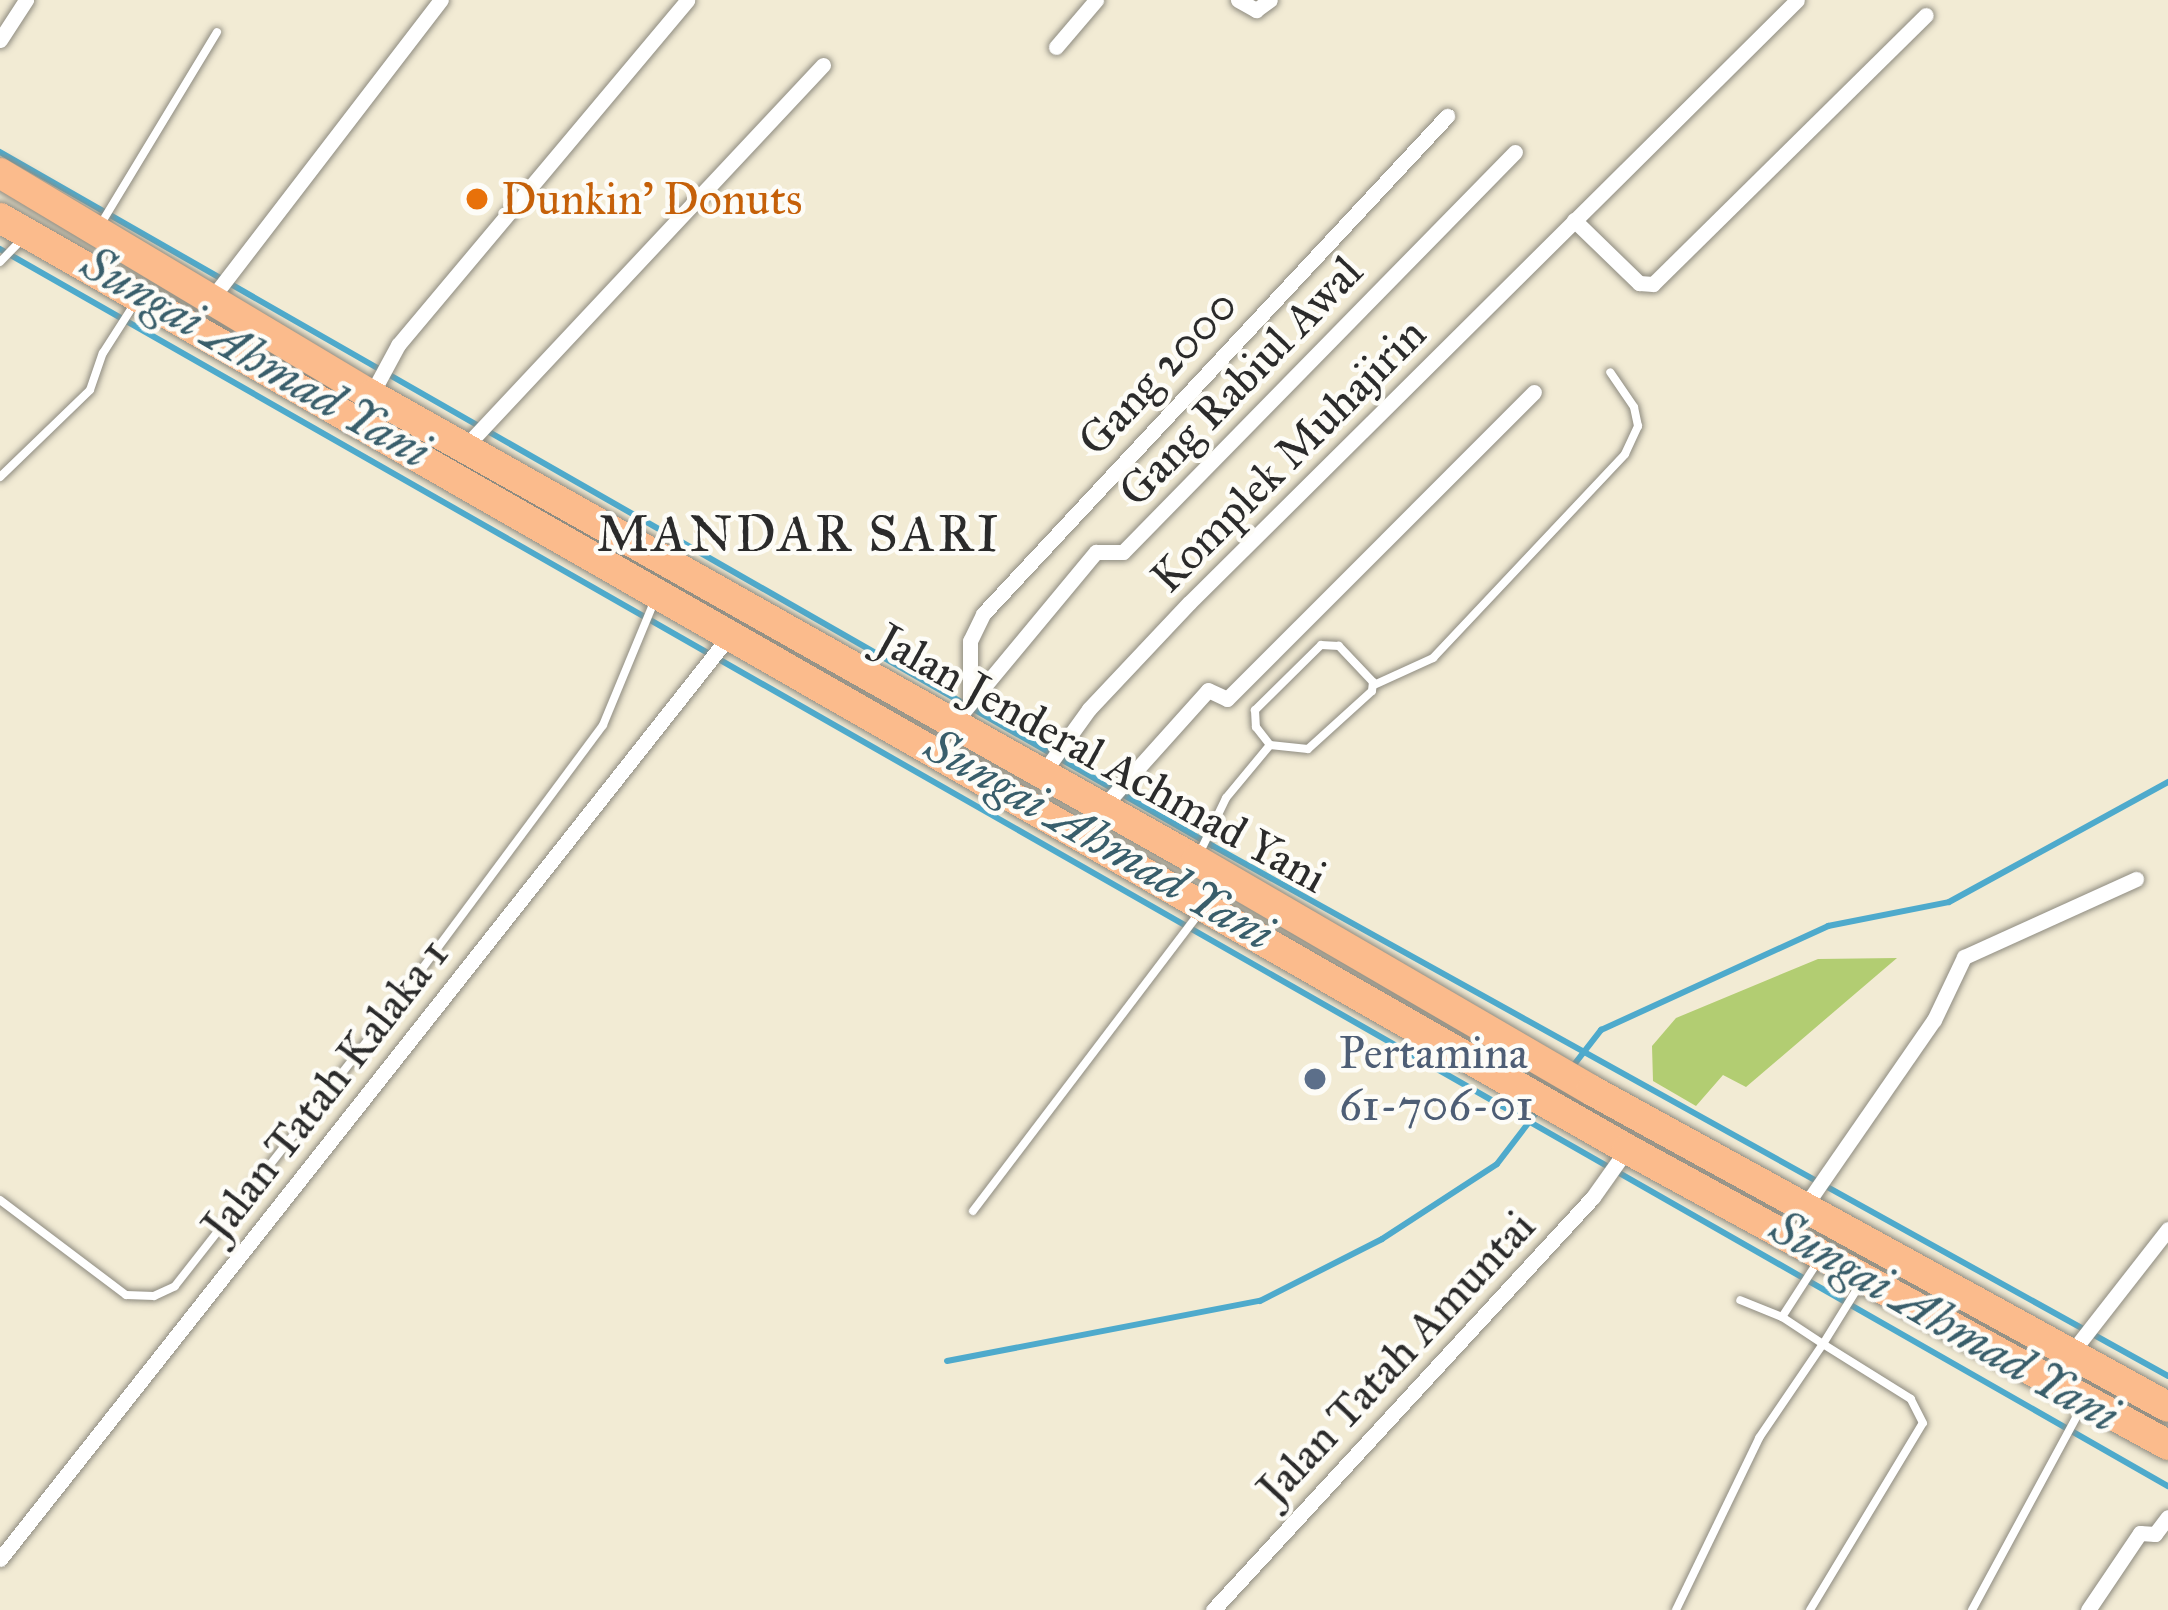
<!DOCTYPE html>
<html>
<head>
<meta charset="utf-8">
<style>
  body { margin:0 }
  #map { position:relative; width:2168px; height:1610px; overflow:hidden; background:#f2ebd4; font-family:"IM FELL Great Primer",serif }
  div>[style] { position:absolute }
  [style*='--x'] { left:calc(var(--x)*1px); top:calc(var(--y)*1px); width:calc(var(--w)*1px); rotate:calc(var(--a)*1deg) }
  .green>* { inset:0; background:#b2cd72 }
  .stream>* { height:6px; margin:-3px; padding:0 3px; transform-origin:3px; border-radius:3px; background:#4eaacc }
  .roads { filter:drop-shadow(0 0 3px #8e8b80) drop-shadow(0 0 3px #8e8b80) }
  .lane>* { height:8px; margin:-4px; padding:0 4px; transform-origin:4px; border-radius:4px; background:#fff }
  .street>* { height:15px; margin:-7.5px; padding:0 7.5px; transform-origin:7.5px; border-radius:7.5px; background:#fff }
  .highway>* { height:30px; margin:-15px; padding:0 15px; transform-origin:15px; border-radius:15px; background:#fbbb8c }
  .dots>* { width:33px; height:33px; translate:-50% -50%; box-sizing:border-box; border:6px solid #fdfcf7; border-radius:50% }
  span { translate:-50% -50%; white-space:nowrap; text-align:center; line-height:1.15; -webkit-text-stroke:9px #fdfcf7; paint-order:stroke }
  .food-label { font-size:45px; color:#c56008 }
  .left { translate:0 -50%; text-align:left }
  .street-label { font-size:45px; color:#2b2b2b }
  .service-label { font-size:45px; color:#4e5e75 }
  .water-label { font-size:48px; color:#395e6b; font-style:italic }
  .quarter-label { font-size:51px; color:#2b2b2b; letter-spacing:3px }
</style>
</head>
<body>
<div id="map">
  <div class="green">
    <div style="clip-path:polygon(1897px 958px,1746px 1087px,1723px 1075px,1696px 1106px,1653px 1081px,1652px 1046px,1676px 1018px,1818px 959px)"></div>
  </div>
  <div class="stream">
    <div style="--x:0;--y:152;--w:1397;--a:29.78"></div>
    <div style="--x:1213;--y:846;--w:1092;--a:29.03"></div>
    <div style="--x:0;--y:249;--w:2496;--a:29.71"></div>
    <div style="--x:1573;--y:1066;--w:46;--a:-52.1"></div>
    <div style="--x:1601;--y:1030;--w:250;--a:-24.6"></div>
    <div style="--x:1828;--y:926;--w:123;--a:-11.2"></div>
    <div style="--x:1949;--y:902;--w:250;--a:-28.7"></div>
    <div style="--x:947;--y:1361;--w:319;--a:-10.9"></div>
    <div style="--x:1260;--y:1301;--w:137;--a:-26.9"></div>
    <div style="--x:1382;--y:1239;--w:137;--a:-33.1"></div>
    <div style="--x:1497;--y:1164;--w:69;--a:-52.6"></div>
  </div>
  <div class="roads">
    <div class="lane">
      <div style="--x:102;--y:222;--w:222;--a:-58.8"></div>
      <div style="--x:0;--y:262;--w:29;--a:-46"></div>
      <div style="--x:0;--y:477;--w:125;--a:-44"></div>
      <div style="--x:90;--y:390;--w:39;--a:-71"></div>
      <div style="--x:103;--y:353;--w:56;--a:-57.4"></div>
      <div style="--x:1374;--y:685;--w:65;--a:-24.6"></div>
      <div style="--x:1433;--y:658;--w:280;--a:-46.7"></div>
      <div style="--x:1625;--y:454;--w:31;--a:-65"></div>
      <div style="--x:1638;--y:426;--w:19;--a:-102"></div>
      <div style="--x:1634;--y:407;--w:42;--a:-124.4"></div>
      <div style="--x:1200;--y:852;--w:60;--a:-64.3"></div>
      <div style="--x:1226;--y:798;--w:69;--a:-50.3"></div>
      <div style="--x:1270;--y:745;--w:38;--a:6"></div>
      <div style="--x:1308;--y:749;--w:86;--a:-42.2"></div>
      <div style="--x:1372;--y:691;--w:9;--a:-84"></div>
      <div style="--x:1373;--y:682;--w:50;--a:-133.4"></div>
      <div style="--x:1339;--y:646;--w:18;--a:-177"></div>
      <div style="--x:1321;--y:645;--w:93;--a:135.4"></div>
      <div style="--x:1255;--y:710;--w:17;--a:87"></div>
      <div style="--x:1256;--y:727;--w:23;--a:52"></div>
      <div style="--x:0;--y:1200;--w:158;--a:37"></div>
      <div style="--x:126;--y:1295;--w:28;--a:2"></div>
      <div style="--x:154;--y:1296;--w:23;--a:-25"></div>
      <div style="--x:175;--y:1286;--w:353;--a:-51.9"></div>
      <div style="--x:393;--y:1008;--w:352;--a:-53.4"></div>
      <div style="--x:603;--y:725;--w:133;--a:-67.5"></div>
      <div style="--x:973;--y:1211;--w:372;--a:-52.8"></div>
      <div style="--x:1782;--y:1317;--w:64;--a:-57.1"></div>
      <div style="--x:1676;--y:1610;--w:191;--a:-64.2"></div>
      <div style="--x:1759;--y:1438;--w:114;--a:-55.8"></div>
      <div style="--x:1823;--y:1344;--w:49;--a:-146.6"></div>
      <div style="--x:1782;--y:1317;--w:45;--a:-158"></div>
      <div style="--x:1810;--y:1610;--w:218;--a:-58.9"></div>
      <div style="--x:1923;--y:1423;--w:27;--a:-117"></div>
      <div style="--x:1911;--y:1399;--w:104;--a:-148"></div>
      <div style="--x:1823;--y:1344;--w:68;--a:-58.2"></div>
      <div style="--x:1972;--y:1610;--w:233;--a:-61.6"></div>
    </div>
    <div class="street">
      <div style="--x:1238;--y:0;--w:21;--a:29"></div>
      <div style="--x:1256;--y:10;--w:17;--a:-36"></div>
      <div style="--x:0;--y:40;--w:48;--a:-57"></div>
      <div style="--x:1056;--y:47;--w:62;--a:-49.6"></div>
      <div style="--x:1574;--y:220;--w:91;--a:44.1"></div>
      <div style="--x:1639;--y:283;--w:14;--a:4"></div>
      <div style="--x:1653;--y:284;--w:383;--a:-44.6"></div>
      <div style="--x:212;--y:298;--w:376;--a:-52.5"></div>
      <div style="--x:371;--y:395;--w:57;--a:-61.6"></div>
      <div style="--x:398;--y:345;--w:450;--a:-50"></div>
      <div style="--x:464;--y:448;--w:525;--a:-46.85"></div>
      <div style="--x:970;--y:701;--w:60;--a:-90"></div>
      <div style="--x:970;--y:641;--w:30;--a:-64"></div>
      <div style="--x:983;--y:614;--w:681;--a:-47.02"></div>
      <div style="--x:953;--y:724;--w:224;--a:-50.3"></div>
      <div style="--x:1096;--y:552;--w:27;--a:0"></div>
      <div style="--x:1123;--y:552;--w:560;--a:-45.58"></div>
      <div style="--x:1043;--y:773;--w:79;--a:-54.3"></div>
      <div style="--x:1089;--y:709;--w:146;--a:-46.7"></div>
      <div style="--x:1189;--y:603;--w:856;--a:-44.76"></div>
      <div style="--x:1103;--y:807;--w:157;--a:-48.1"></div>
      <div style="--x:1208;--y:690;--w:21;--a:25"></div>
      <div style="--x:1227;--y:699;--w:434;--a:-45"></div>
      <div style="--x:1805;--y:1206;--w:226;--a:-55.3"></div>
      <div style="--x:1934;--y:1020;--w:70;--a:-64.5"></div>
      <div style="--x:1964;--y:957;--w:189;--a:-24.4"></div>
      <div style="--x:2072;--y:1352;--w:156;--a:-52"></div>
      <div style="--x:0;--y:1559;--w:1178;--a:-51.69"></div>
      <div style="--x:1213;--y:1610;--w:561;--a:-47.38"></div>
      <div style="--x:1593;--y:1197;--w:59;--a:-54.7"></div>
      <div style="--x:2088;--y:1610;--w:93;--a:-56"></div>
      <div style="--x:2140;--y:1533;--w:15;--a:4"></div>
      <div style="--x:2155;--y:1534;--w:21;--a:-53"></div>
    </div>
    <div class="highway">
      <div style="--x:0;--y:173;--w:432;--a:30.9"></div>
      <div style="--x:371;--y:395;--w:947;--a:29.41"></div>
      <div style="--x:1196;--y:860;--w:457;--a:30.2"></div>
      <div style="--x:1591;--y:1090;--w:658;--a:28.78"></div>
      <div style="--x:0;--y:218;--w:1875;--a:29.78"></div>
      <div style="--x:1627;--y:1149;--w:617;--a:28.68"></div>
    </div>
  </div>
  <div class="dots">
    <div style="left:477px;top:199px;background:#e8710a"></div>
    <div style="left:1315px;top:1079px;background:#5c6f8a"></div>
  </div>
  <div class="food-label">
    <span class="left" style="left:501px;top:199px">Dunkin' Donuts</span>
  </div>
  <div class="street-label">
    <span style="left:1157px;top:372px;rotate:-47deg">Gang 2000</span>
    <span style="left:1240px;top:381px;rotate:-46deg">Gang Rabiul Awal</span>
    <span style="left:1288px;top:455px;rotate:-45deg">Komplek Muhajirin</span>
    <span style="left:1102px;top:758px;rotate:29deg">Jalan Jenderal Achmad Yani</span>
    <span style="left:325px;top:1089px;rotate:-52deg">Jalan Tatah Kalaka 1</span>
    <span style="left:1396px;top:1357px;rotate:-47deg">Jalan Tatah Amuntai</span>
  </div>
  <div class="service-label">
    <span class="left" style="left:1339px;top:1079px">Pertamina<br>61-706-01</span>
  </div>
  <div class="water-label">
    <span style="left:256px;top:357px;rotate:30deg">Sungai Ahmad Yani</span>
    <span style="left:1100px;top:839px;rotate:30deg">Sungai Ahmad Yani</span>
    <span style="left:1945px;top:1321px;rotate:30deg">Sungai Ahmad Yani</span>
  </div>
  <div class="quarter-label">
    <span style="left:799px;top:534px">MANDAR SARI</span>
  </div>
</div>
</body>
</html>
